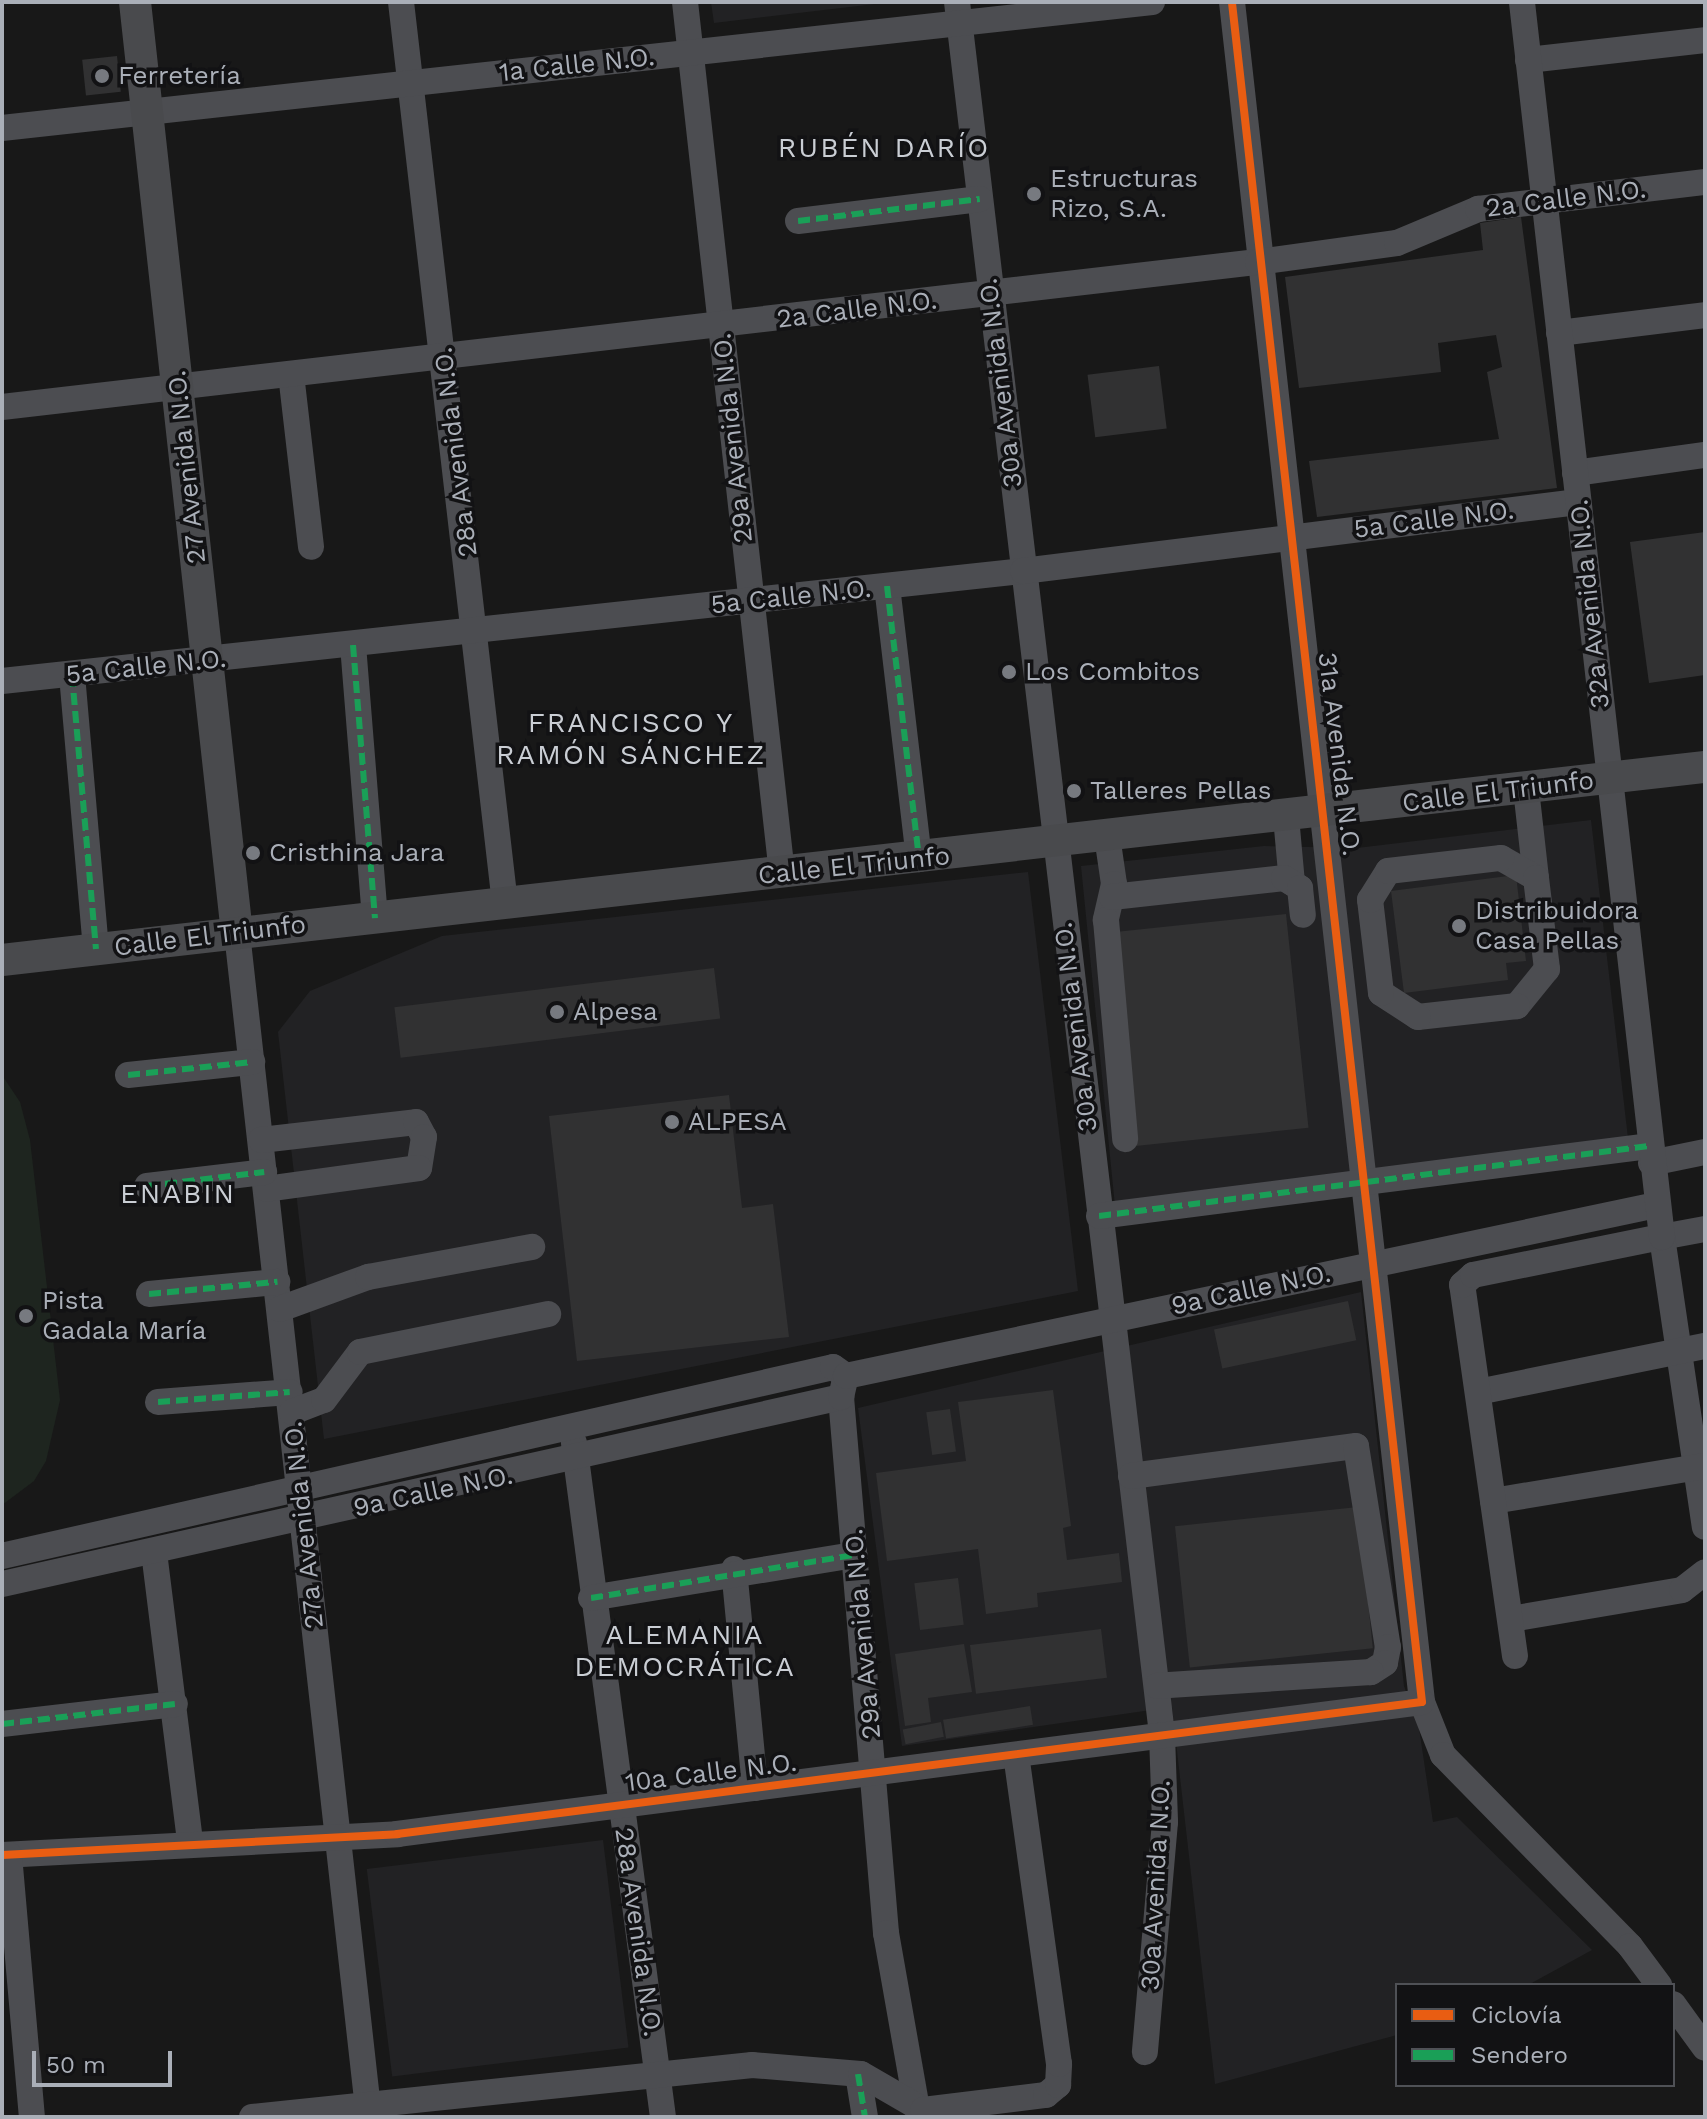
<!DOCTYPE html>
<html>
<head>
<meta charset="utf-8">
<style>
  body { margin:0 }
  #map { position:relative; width:1707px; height:2119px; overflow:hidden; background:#181818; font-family:"Work Sans",sans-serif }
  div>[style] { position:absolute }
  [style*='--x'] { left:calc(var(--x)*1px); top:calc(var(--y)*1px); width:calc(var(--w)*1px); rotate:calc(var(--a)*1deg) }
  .built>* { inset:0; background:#222224; transform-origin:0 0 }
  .green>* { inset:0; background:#1e251f }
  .building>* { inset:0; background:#313132; transform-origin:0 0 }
  .minor>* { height:26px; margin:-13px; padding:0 13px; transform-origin:13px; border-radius:13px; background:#4c4d51 }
  .major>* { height:32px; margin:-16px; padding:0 16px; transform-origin:16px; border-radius:16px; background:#494a4d }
  .quiet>* { height:6px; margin-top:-3px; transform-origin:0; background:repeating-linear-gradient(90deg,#1a9f57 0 12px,transparent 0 18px) }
  .cycleway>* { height:8px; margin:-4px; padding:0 4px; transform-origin:4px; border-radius:4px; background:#e95d12 }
  .dots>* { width:22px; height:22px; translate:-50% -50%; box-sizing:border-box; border:4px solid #121214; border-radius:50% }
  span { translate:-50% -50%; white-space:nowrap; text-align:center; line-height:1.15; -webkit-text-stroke:7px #121214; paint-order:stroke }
  .street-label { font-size:26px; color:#aaafb8 }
  .poi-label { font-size:26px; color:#aaafb8 }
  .left { translate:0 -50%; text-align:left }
  .neighbourhood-label { font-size:28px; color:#caced4; letter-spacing:2px }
  .frame { position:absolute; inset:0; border:4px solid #aaafb8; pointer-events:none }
  .legend { position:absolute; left:1395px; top:1983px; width:280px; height:104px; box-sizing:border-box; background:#121214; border:2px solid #4f5156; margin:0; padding:10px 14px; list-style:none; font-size:24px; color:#aaafb8 }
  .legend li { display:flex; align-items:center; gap:16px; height:40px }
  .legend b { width:40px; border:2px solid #4f5156 }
  .scale { position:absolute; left:32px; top:2051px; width:140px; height:36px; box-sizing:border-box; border:4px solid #aaafb8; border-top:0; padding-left:10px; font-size:24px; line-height:28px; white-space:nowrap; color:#aaafb8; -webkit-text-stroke:6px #121214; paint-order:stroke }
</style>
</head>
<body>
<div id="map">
  <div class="built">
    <div style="clip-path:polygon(711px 2px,892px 2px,714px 23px)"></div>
    <div style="clip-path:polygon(1591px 820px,1628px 1138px,1115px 1206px,1081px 866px,1264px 846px,1357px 848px)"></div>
    <div style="clip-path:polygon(1028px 872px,1078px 1291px,324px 1439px,278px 1032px,310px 991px,442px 936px)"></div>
    <div style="clip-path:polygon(1361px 1292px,1404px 1686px,1419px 1728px,1433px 1822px,1457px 1817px,1592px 1950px,1528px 1985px,1397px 1985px,1397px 2035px,1215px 2084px,1172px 1707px,902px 1746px,858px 1408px)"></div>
    <div style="left:603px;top:1840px;width:209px;height:238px;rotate:83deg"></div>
  </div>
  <div class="green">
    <div style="clip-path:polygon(2px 1075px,20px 1102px,30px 1140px,60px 1400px,46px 1461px,34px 1481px,2px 1505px)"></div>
  </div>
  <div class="building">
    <div style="left:117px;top:56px;width:36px;height:35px;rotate:84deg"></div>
    <div style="clip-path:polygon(1521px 217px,1557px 488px,1317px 517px,1309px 461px,1499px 439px,1487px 372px,1502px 367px,1496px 335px,1438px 343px,1441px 372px,1299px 388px,1285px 277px,1483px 250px,1480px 223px)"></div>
    <div style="left:1159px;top:366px;width:63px;height:72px;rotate:83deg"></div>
    <div style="clip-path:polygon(1705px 532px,1705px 675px,1649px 683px,1630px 542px)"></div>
    <div style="clip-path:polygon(1516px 875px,1526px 961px,1506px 963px,1508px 980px,1404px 993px,1391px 891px)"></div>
    <div style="left:1286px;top:914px;width:215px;height:174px;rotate:84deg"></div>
    <div style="left:714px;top:968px;width:51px;height:322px;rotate:83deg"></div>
    <div style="clip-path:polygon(729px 1095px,742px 1208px,773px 1204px,789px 1337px,577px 1361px,549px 1116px)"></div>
    <div style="left:1348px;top:1301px;width:40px;height:137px;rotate:78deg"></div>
    <div style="clip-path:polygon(1053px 1390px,1071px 1526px,1063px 1528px,1067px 1560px,1119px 1553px,1122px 1582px,1037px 1593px,1038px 1607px,986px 1614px,978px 1549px,887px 1561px,876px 1473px,966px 1461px,958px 1402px)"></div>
    <div style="left:950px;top:1409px;width:43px;height:24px;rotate:82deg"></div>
    <div style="left:1358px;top:1507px;width:142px;height:184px;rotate:84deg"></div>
    <div style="left:958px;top:1578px;width:47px;height:44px;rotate:83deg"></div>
    <div style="left:1101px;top:1629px;width:49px;height:132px;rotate:83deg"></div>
    <div style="clip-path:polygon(964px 1644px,972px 1692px,928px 1698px,931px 1722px,905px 1726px,895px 1654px)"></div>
    <div style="left:1030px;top:1706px;width:19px;height:88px;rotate:81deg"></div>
    <div style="left:941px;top:1722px;width:15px;height:39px;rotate:79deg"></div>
  </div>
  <div class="minor">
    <div style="--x:401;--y:2;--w:908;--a:83.42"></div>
    <div style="--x:685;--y:2;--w:877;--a:83.65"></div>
    <div style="--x:957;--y:2;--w:1745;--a:83.25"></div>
    <div style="--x:1162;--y:1735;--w:87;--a:88"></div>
    <div style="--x:1165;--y:1822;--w:231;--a:95"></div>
    <div style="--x:1232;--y:2;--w:1711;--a:83.62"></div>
    <div style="--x:1422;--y:1702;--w:57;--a:68.4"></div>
    <div style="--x:1443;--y:1755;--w:267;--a:45.6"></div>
    <div style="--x:1630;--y:1946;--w:49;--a:53.4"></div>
    <div style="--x:1528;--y:60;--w:178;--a:-6.4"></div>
    <div style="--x:2;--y:128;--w:1157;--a:-6.25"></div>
    <div style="--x:798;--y:221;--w:183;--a:-6.9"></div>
    <div style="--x:1559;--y:333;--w:147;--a:-7"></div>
    <div style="--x:291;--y:374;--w:174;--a:83.4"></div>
    <div style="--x:2;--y:407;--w:1264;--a:-6.59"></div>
    <div style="--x:1258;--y:262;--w:140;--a:-7.8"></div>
    <div style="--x:1397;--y:243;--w:88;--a:-22.8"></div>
    <div style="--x:1478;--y:209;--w:229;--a:-6.8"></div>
    <div style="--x:1575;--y:473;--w:131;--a:-7.9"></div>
    <div style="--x:887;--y:586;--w:275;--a:83.3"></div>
    <div style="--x:353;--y:645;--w:274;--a:85.4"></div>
    <div style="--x:72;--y:675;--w:275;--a:85"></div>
    <div style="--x:2;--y:681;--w:1027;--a:-6.15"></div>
    <div style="--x:1023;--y:571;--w:559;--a:-7.09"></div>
    <div style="--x:1526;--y:789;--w:90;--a:83.6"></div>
    <div style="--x:1286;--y:817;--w:66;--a:84.8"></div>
    <div style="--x:1107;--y:836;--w:49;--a:81.7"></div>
    <div style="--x:1114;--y:884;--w:37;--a:103"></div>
    <div style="--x:1106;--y:920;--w:220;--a:85"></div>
    <div style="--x:1501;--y:858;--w:40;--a:29.7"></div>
    <div style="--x:1536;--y:878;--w:92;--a:83.1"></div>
    <div style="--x:1547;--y:969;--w:48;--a:129"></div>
    <div style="--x:1517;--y:1006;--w:100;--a:173.7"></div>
    <div style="--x:1418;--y:1017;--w:44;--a:-147"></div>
    <div style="--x:1381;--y:993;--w:94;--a:-96.7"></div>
    <div style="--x:1370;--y:900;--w:34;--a:-58"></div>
    <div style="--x:1388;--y:871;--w:114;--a:-6.6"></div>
    <div style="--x:1112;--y:897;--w:173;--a:-6.3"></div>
    <div style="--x:1284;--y:878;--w:19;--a:32"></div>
    <div style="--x:1300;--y:888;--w:27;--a:84"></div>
    <div style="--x:237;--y:933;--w:1191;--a:83.64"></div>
    <div style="--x:128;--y:1075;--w:125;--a:-6"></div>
    <div style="--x:261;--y:1140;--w:156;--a:-6.6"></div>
    <div style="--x:416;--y:1122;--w:17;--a:62"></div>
    <div style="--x:424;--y:1137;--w:31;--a:99"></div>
    <div style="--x:419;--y:1168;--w:154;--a:172.2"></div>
    <div style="--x:1651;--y:1163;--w:55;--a:-11.5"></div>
    <div style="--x:147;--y:1186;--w:118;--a:-6.8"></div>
    <div style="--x:1099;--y:1216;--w:554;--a:-7.25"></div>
    <div style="--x:1705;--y:1229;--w:44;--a:169.5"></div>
    <div style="--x:1662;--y:1237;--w:293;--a:81.6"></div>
    <div style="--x:149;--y:1294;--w:129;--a:-5.4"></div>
    <div style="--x:280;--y:1309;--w:94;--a:-20"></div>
    <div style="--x:368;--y:1277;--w:167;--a:-10.4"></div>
    <div style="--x:1478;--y:1392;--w:232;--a:-11.5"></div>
    <div style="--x:841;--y:1397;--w:538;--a:85.2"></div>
    <div style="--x:886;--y:1933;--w:178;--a:80"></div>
    <div style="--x:158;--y:1402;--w:132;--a:-4.3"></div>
    <div style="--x:292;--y:1412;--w:34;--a:-21"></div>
    <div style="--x:324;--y:1400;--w:60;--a:-53.1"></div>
    <div style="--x:360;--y:1352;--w:192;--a:-11.4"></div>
    <div style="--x:574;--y:1443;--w:680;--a:82.48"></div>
    <div style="--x:1131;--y:1476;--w:227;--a:-7.6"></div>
    <div style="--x:1356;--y:1446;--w:204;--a:81"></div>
    <div style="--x:1388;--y:1647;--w:16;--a:101"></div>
    <div style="--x:1385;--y:1663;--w:17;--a:147"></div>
    <div style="--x:1371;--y:1672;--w:214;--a:176.3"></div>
    <div style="--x:1493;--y:1501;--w:215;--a:-9.4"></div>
    <div style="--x:154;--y:1552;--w:293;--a:82.9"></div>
    <div style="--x:2;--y:1556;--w:852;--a:-12.81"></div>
    <div style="--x:833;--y:1367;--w:16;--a:35"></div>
    <div style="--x:734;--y:1569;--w:220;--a:84.5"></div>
    <div style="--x:2;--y:1584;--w:860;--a:-12.56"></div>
    <div style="--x:841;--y:1397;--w:22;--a:-77"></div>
    <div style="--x:846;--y:1376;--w:828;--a:-11.92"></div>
    <div style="--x:591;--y:1598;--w:267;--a:-9.3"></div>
    <div style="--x:1511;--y:1619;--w:173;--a:-9.6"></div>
    <div style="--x:1682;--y:1590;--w:29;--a:-38"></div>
    <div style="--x:1515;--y:1656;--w:375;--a:-98.1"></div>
    <div style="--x:1462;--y:1285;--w:15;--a:-42"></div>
    <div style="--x:1473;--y:1275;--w:193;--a:-11.4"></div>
    <div style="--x:1662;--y:1237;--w:1243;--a:-96.47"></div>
    <div style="--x:2;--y:1724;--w:174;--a:-6.6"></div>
    <div style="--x:2;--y:1855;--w:396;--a:-3"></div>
    <div style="--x:397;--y:1834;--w:1033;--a:-7.34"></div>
    <div style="--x:9;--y:1855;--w:263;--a:85"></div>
    <div style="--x:1673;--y:2004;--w:54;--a:54"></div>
    <div style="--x:858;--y:2074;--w:44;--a:80.8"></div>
    <div style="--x:252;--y:2117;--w:503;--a:-5.94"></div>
    <div style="--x:752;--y:2065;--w:109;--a:4.7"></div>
    <div style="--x:861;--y:2074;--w:72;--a:30.1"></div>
    <div style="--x:923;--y:2110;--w:124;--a:-7"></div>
    <div style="--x:1046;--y:2095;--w:16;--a:-40"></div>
    <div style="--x:1058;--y:2085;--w:21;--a:-87"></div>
    <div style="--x:1059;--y:2064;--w:311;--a:-97.9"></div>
  </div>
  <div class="major">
    <div style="--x:135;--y:2;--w:937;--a:83.75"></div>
    <div style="--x:2;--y:960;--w:1714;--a:-6.47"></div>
  </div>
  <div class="quiet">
    <div style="--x:798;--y:221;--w:183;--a:-6.9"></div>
    <div style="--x:887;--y:586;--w:275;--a:83.3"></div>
    <div style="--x:353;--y:645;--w:274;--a:85.4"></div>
    <div style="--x:72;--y:675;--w:275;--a:85"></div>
    <div style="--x:128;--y:1075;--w:125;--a:-6"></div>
    <div style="--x:147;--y:1186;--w:118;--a:-6.8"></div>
    <div style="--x:1099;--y:1216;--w:554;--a:-7.25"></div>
    <div style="--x:149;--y:1294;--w:129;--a:-5.4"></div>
    <div style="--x:158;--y:1402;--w:132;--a:-4.3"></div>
    <div style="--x:591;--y:1598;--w:267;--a:-9.3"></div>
    <div style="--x:2;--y:1724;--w:174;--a:-6.6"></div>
    <div style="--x:858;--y:2074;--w:44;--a:80.8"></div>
  </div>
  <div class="cycleway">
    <div style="--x:2;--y:1855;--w:396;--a:-3"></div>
    <div style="--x:397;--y:1834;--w:1033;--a:-7.34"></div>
    <div style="--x:1422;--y:1702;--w:1711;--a:-96.38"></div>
  </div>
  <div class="dots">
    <div style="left:102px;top:76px;background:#777a80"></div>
    <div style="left:1034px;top:194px;background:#777a80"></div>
    <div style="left:1009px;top:672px;background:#777a80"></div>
    <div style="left:1074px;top:791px;background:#777a80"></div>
    <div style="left:253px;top:853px;background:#777a80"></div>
    <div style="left:1459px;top:926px;background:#777a80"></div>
    <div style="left:557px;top:1012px;background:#777a80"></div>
    <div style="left:672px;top:1122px;background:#777a80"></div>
    <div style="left:26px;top:1316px;background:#777a80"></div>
  </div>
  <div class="street-label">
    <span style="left:577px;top:65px;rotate:-6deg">1a Calle N.O.</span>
    <span style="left:1566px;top:199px;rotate:-7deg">2a Calle N.O.</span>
    <span style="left:857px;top:310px;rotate:-7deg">2a Calle N.O.</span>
    <span style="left:1001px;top:383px;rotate:-97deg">30a Avenida N.O.</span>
    <span style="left:733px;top:438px;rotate:-96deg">29a Avenida N.O.</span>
    <span style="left:456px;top:452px;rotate:-97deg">28a Avenida N.O.</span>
    <span style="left:187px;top:467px;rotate:-96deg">27 Avenida N.O.</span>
    <span style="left:1434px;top:520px;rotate:-7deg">5a Calle N.O.</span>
    <span style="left:791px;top:597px;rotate:-6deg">5a Calle N.O.</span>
    <span style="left:1590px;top:604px;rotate:-96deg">32a Avenida N.O.</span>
    <span style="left:146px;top:667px;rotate:-6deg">5a Calle N.O.</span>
    <span style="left:1339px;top:754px;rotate:83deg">31a Avenida N.O.</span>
    <span style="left:1498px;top:792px;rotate:-7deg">Calle El Triunfo</span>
    <span style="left:854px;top:866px;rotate:-6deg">Calle El Triunfo</span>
    <span style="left:210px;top:936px;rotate:-7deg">Calle El Triunfo</span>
    <span style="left:1076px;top:1027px;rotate:-97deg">30a Avenida N.O.</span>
    <span style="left:1251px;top:1290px;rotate:-12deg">9a Calle N.O.</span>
    <span style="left:433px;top:1492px;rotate:-12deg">9a Calle N.O.</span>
    <span style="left:304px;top:1525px;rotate:-96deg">27a Avenida N.O.</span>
    <span style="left:863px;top:1634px;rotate:-95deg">29a Avenida N.O.</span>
    <span style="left:711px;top:1773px;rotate:-7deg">10a Calle N.O.</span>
    <span style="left:1156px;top:1885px;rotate:-87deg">30a Avenida N.O.</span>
    <span style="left:638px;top:1932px;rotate:82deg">28a Avenida N.O.</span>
  </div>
  <div class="poi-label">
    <span class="left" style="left:118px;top:76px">Ferretería</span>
    <span class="left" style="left:1050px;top:194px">Estructuras<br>Rizo, S.A.</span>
    <span class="left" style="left:1025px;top:672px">Los Combitos</span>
    <span class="left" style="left:1090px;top:791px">Talleres Pellas</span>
    <span class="left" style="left:269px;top:853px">Cristhina Jara</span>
    <span class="left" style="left:1475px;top:926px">Distribuidora<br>Casa Pellas</span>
    <span class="left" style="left:573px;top:1012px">Alpesa</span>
    <span class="left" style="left:688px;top:1122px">ALPESA</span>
    <span class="left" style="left:42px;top:1316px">Pista<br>Gadala María</span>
  </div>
  <div class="neighbourhood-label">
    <span style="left:884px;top:148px">RUBÉN DARÍO</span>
    <span style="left:631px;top:739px">FRANCISCO Y<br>RAMÓN SÁNCHEZ</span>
    <span style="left:178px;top:1194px">ENABIN</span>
    <span style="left:685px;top:1651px">ALEMANIA<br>DEMOCRÁTICA</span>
  </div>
  <div class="frame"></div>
  <ul class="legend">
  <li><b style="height:10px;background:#e95d12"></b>Ciclovía</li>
  <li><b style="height:10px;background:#1a9f57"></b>Sendero</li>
  </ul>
  <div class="scale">50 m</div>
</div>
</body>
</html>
